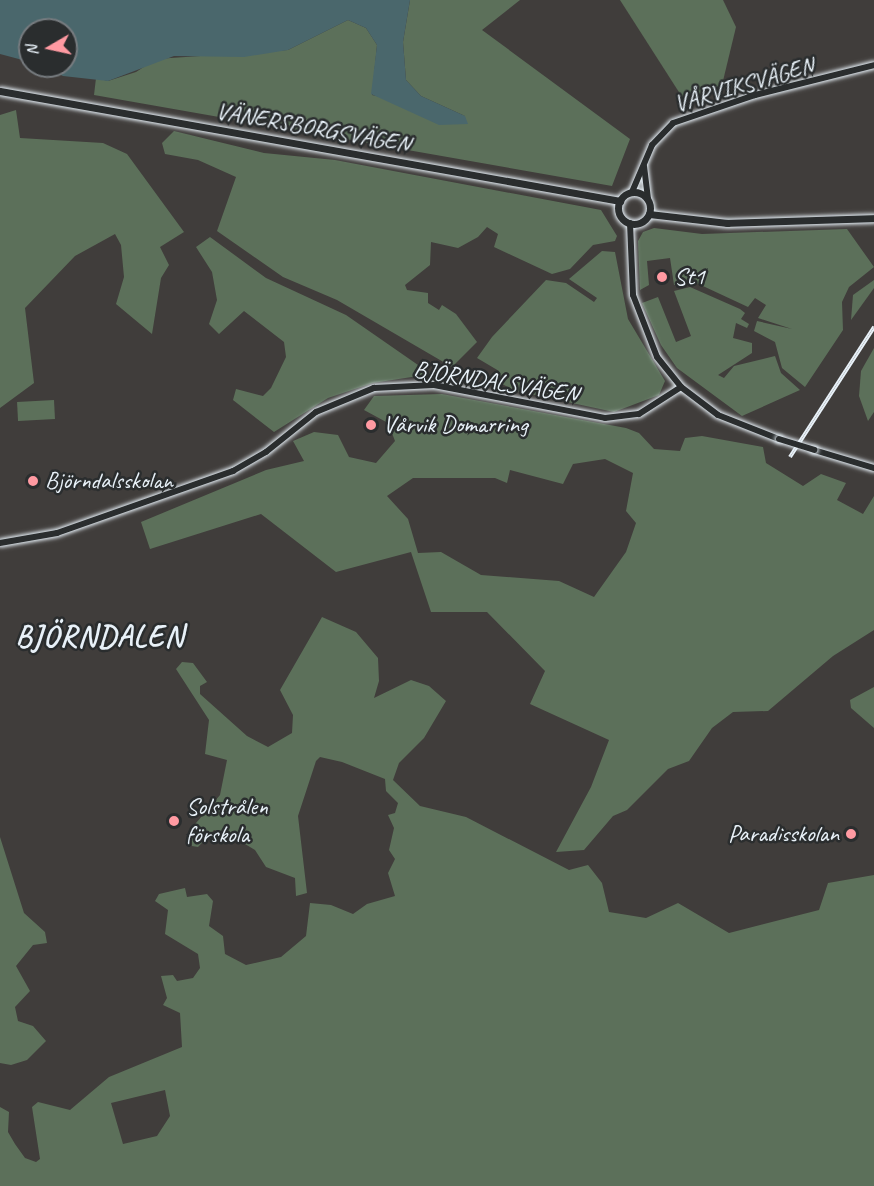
<!DOCTYPE html>
<html>
<head>
<meta charset="utf-8">
<style>
  body { margin:0 }
  #map { position:relative; width:874px; height:1186px; overflow:hidden; background:#403d3b; font-family:Caveat,sans-serif }
  div>[style] { position:absolute }
  [style*='--x'] { left:calc(var(--x)*1px); top:calc(var(--y)*1px); width:calc(var(--w)*1px); rotate:calc(var(--a)*1deg) }
  .green>* { inset:0; background:#5c705a; transform-origin:0 0 }
  .water>* { inset:0; background:#4a676c }
  .roads { filter:drop-shadow(0 0 2px #e8f1f8) drop-shadow(0 0 2px #e8f1f8) }
  .tertiary>* { height:6px; margin:-3px; padding:0 3px; transform-origin:3px; border-radius:3px; background:#2a2d2e }
  .secondary>* { height:7px; margin:-3.5px; padding:0 3.5px; transform-origin:3.5px; border-radius:3.5px; background:#2a2d2e }
  .secondary>.ring { margin:-3.5px; padding:0; box-sizing:content-box; background:none; border:7px solid #2a2d2e; border-radius:50% }
  .rail>* { height:4px; margin-top:-2px; transform-origin:0; background:repeating-linear-gradient(90deg,#2a2d2e 0 4.5px,#e8f1f8 0 9px); box-sizing:border-box; border-block:2px solid #e8f1f8 }
  .bridges { filter:drop-shadow(0 0 2px #e8f1f8) drop-shadow(0 0 2px #e8f1f8) }
  .tertiary-bridge>* { height:6px; margin:-3px; padding:0 3px; transform-origin:3px; border-radius:3px; background:#2a2d2e }
  .dots>* { width:16px; height:16px; translate:-50% -50%; box-sizing:border-box; border:3px solid #2a2d2e; border-radius:50% }
  span { translate:-50% -50%; white-space:nowrap; text-align:center; line-height:1.15; -webkit-text-stroke:5px #2a2d2e; paint-order:stroke }
  .street-label { font-size:24px; color:#e8f1f8 }
  .poi-label { font-size:24px; color:#e8f1f8 }
  .left { translate:0 -50%; text-align:left }
  .right { translate:-100% -50%; text-align:right }
  .district-label { font-size:30px; color:#e8f1f8; font-weight:700; letter-spacing:1.5px }
  .north { position:absolute; left:18px; top:18px; width:60px; height:60px; box-sizing:border-box; background:#2a2d2e; border:2px solid #767b7f; border-radius:50%; rotate:261deg; font-size:16px; font-weight:700; line-height:24px; text-align:center; color:#e8f1f8 }
  .north::after { content:''; display:block; margin:auto; width:21px; height:27px; background:#ff9aa2; clip-path:polygon(50% 0,100% 100%,50% 72%,0 100%) }
</style>
</head>
<body>
<div id="map">
  <div class="green">
    <div style="clip-path:polygon(410px 0,520px 0,482px 30px,630px 139px,612px 186px,94px 95px,96px 78px,108px 81px,136px 72px,156px 59px,288px 50px,348px 20px,366px 28px,377px 45px,372px 95px,465px 116px,421px 96px,406px 80px,403px 42px)"></div>
    <div style="clip-path:polygon(620px 0,723px 0,736px 27px,722px 85px,684px 100px)"></div>
    <div style="clip-path:polygon(16px 110px,20px 138px,103px 143px,127px 154px,184px 232px,160px 247px,169px 265px,161px 278px,152px 334px,116px 304px,124px 277px,121px 245px,115px 234px,75px 256px,25px 308px,34px 383px,0 408px,0 115px)"></div>
    <div style="clip-path:polygon(174px 131px,264px 153px,335px 160px,601px 210px,617px 236px,615px 241px,593px 245px,570px 269px,552px 274px,494px 247px,498px 234px,487px 227px,478px 237px,458px 248px,431px 242px,430px 265px,405px 285px,407px 290px,428px 293px,428px 303px,439px 310px,442px 305px,456px 314px,477px 342px,452px 367px,337px 300px,283px 277px,217px 231px,236px 177px,198px 160px,165px 154px,162px 143px)"></div>
    <div style="clip-path:polygon(654px 228px,702px 234px,847px 229px,874px 267px,849px 287px,842px 302px,843px 330px,805px 387px,782px 368px,775px 342px,754px 331px,757px 321px,792px 329px,758px 318px,766px 305px,755px 298px,748px 307px,690px 280px,674px 285px,670px 258px,647px 261px,649px 285px,640px 290px,638px 241px,643px 232px)"></div>
    <div style="clip-path:polygon(210px 237px,266px 278px,346px 315px,431px 374px,373px 383px,328px 398px,274px 432px,233px 400px,236px 389px,263px 396px,271px 388px,286px 357px,284px 342px,244px 311px,219px 334px,209px 324px,217px 300px,212px 272px,196px 247px)"></div>
    <div style="clip-path:polygon(602px 251px,615px 252px,628px 319px,665px 381px,659px 395px,614px 412px,516px 391px,494px 380px,499px 371px,477px 358px,492px 337px,546px 280px,566px 283px,594px 302px,597px 298px,569px 279px)"></div>
    <div style="clip-path:polygon(874px 280px,874px 288px,851px 320px,853px 295px)"></div>
    <div style="clip-path:polygon(690px 287px,740px 309px,745px 313px,741px 319px,749px 324px,747px 328px,736px 323px,733px 338px,752px 343px,752px 353px,718px 375px,724px 378px,734px 366px,775px 356px,781px 373px,800px 390px,742px 416px,677px 368px,661px 345px,642px 303px,658px 297px,676px 342px,691px 336px,674px 291px)"></div>
    <div style="clip-path:polygon(874px 348px,874px 412px,868px 421px,859px 396px,861px 371px)"></div>
    <div style="clip-path:polygon(evenodd,442px 394px,626px 428px,639px 433px,654px 449px,680px 451px,685px 438px,702px 436px,763px 447px,766px 463px,803px 486px,821px 474px,846px 483px,837px 500px,863px 514px,874px 496px,874px 630px,833px 656px,768px 711px,733px 712px,712px 728px,689px 761px,668px 769px,627px 810px,613px 816px,584px 850px,556px 852px,591px 787px,609px 740px,530px 704px,545px 671px,487px 612px,431px 612px,411px 552px,336px 572px,261px 514px,150px 549px,141px 522px,266px 470px,304px 461px,293px 441px,314px 432px,338px 435px,349px 457px,376px 463px,395px 441px,388px 423px,364px 410px,374px 396px,442px 394px,605px 459px,633px 473px,626px 511px,636px 523px,626px 552px,594px 597px,559px 581px,481px 575px,441px 552px,418px 553px,408px 519px,387px 496px,413px 478px,495px 478px,507px 483px,510px 470px,563px 484px,573px 464px,605px 459px)"></div>
    <div style="left:54px;top:400px;width:19px;height:37px;rotate:87deg"></div>
    <div style="clip-path:polygon(evenodd,322px 617px,356px 632px,378px 658px,379px 681px,374px 698px,411px 680px,429px 686px,446px 701px,424px 738px,399px 763px,393px 780px,420px 806px,466px 817px,569px 870px,588px 865px,602px 883px,609px 912px,646px 918px,678px 903px,729px 933px,819px 910px,828px 883px,874px 875px,874px 1186px,0 1186px,0 1107px,9px 1112px,8px 1132px,15px 1144px,25px 1158px,36px 1162px,40px 1159px,32px 1107px,38px 1102px,70px 1110px,109px 1077px,182px 1047px,180px 1013px,163px 1005px,167px 998px,161px 976px,173px 975px,177px 981px,193px 978px,200px 968px,198px 954px,165px 934px,168px 910px,155px 901px,159px 894px,185px 888px,187px 897px,207px 894px,213px 901px,209px 926px,223px 936px,225px 954px,246px 965px,281px 957px,306px 936px,310px 903px,331px 905px,353px 914px,367px 904px,395px 896px,388px 873px,395px 859px,389px 850px,394px 828px,388px 815px,395px 813px,398px 803px,386px 791px,385px 779px,342px 762px,320px 757px,316px 761px,298px 816px,307px 893px,296px 896px,295px 878px,266px 867px,255px 850px,235px 838px,214px 830px,198px 847px,192px 846px,190px 830px,220px 795px,227px 760px,205px 754px,209px 720px,176px 669px,182px 662px,193px 663px,207px 682px,200px 686px,200px 694px,247px 736px,268px 747px,292px 733px,293px 715px,280px 690px,322px 617px,165px 1090px,170px 1116px,157px 1136px,123px 1144px,111px 1103px,165px 1090px)"></div>
    <div style="clip-path:polygon(874px 687px,874px 728px,851px 708px,850px 700px)"></div>
    <div style="clip-path:polygon(0 837px,24px 913px,45px 932px,47px 943px,33px 945px,16px 966px,30px 991px,15px 1007px,18px 1021px,33px 1026px,46px 1041px,27px 1060px,11px 1065px,0 1063px)"></div>
  </div>
  <div class="water">
    <div style="clip-path:polygon(0 0,410px 0,403px 42px,406px 80px,421px 96px,465px 116px,468px 124px,439px 125px,371px 94px,377px 45px,366px 28px,348px 20px,288px 50px,244px 57px,174px 56px,108px 81px,63px 76px,45px 66px,66px 66px,66px 30px,30px 30px,30px 62px,0 54px)"></div>
  </div>
  <div class="roads">
    <div class="tertiary">
      <div style="--x:644;--y:166;--w:33;--a:83"></div>
      <div style="--x:632;--y:192;--w:51;--a:-66.9"></div>
      <div style="--x:652;--y:145;--w:30;--a:-46"></div>
      <div style="--x:673;--y:123;--w:87;--a:-18.9"></div>
      <div style="--x:755;--y:95;--w:123;--a:-14.1"></div>
      <div style="--x:630;--y:223;--w:72;--a:87.6"></div>
      <div style="--x:633;--y:295;--w:66;--a:68.8"></div>
      <div style="--x:657;--y:357;--w:38;--a:51"></div>
      <div style="--x:681;--y:387;--w:46;--a:37.1"></div>
      <div style="--x:718;--y:415;--w:66;--a:21.5"></div>
      <div style="--x:814;--y:450;--w:63;--a:16.7"></div>
      <div style="--x:0;--y:543;--w:58;--a:-10"></div>
      <div style="--x:57;--y:533;--w:187;--a:-19.4"></div>
      <div style="--x:233;--y:471;--w:38;--a:-30"></div>
      <div style="--x:266;--y:452;--w:64;--a:-38.7"></div>
      <div style="--x:316;--y:412;--w:63;--a:-22.5"></div>
      <div style="--x:374;--y:388;--w:60;--a:-2.9"></div>
      <div style="--x:434;--y:385;--w:174;--a:10.9"></div>
      <div style="--x:605;--y:418;--w:34;--a:-7"></div>
      <div style="--x:639;--y:414;--w:50;--a:-32.7"></div>
    </div>
    <div class="secondary">
      <div style="--x:0;--y:91;--w:630;--a:10.06"></div>
      <div class="ring" style="left:618px;top:192px;width:25px;height:25px"></div>
      <div style="--x:649;--y:214;--w:79;--a:6.6"></div>
      <div style="--x:727;--y:223;--w:147;--a:-1.9"></div>
    </div>
  </div>
  <div class="rail">
    <div style="--x:790;--y:457;--w:155;--a:-57.1"></div>
  </div>
  <div class="bridges">
    <div class="tertiary-bridge">
      <div style="--x:779;--y:439;--w:37;--a:17"></div>
    </div>
  </div>
  <div class="dots">
    <div style="left:662px;top:277px;background:#ff9aa2"></div>
    <div style="left:371px;top:425px;background:#ff9aa2"></div>
    <div style="left:33px;top:481px;background:#ff9aa2"></div>
    <div style="left:174px;top:821px;background:#ff9aa2"></div>
    <div style="left:851px;top:834px;background:#ff9aa2"></div>
  </div>
  <div class="street-label">
    <span style="left:744px;top:85px;rotate:-16deg">VÅRVIKSVÄGEN</span>
    <span style="left:313px;top:128px;rotate:10deg">VÄNERSBORGSVÄGEN</span>
    <span style="left:496px;top:382px;rotate:9deg">BJÖRNDALSVÄGEN</span>
  </div>
  <div class="poi-label">
    <span class="left" style="left:674px;top:277px">St1</span>
    <span class="left" style="left:383px;top:425px">Vårvik Domarring</span>
    <span class="left" style="left:45px;top:481px">Björndalsskolan</span>
    <span class="left" style="left:186px;top:821px">Solstrålen<br>förskola</span>
    <span class="right" style="left:839px;top:834px">Paradisskolan</span>
  </div>
  <div class="district-label">
    <span style="left:100px;top:636px">BJÖRNDALEN</span>
  </div>
  <div class="north">N</div>
</div>
</body>
</html>
